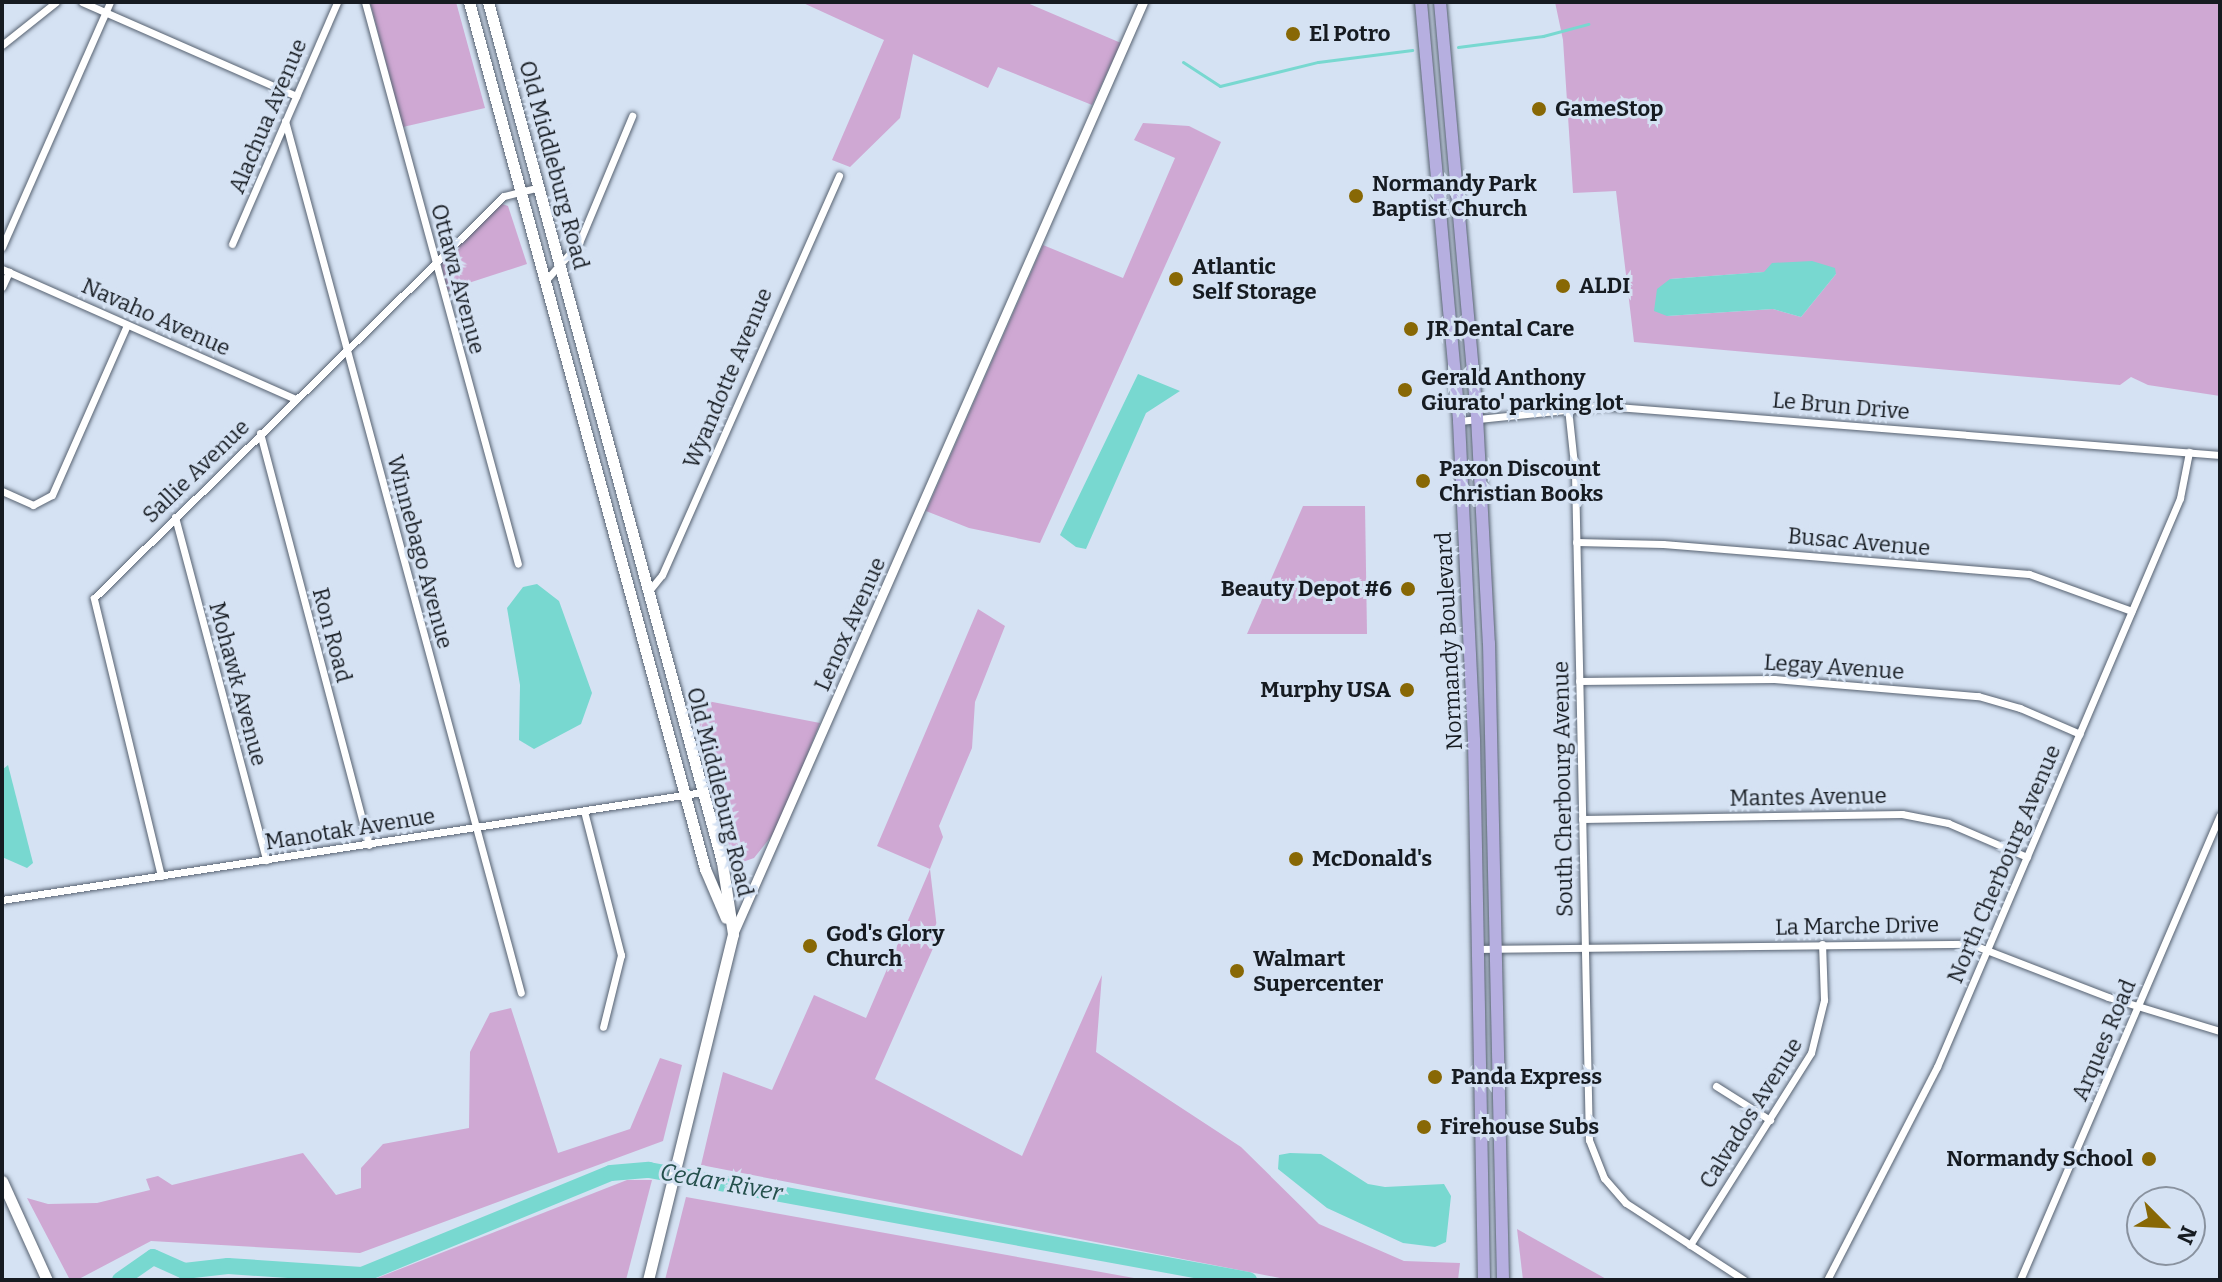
<!DOCTYPE html>
<html>
<head>
<meta charset="utf-8">
<style>
  body { margin:0 }
  #map { position:relative; width:2222px; height:1282px; overflow:hidden; background:#d5e2f3; font-family:Bitter,serif }
  div>[style] { position:absolute }
  [style*='--x'] { left:calc(var(--x)*1px); top:calc(var(--y)*1px); width:calc(var(--w)*1px); rotate:calc(var(--a)*1deg) }
  .green>* { inset:0; background:#cfa8d3 }
  .water>* { inset:0; background:#78d8d0 }
  .stream>* { height:3px; margin:-1.5px; padding:0 1.5px; transform-origin:1.5px; border-radius:1.5px; background:#78d8d0 }
  .river>* { height:16px; margin:-8px; padding:0 8px; transform-origin:8px; border-radius:8px; background:#78d8d0 }
  .roads { filter:drop-shadow(0 0 2px #576271) drop-shadow(0 0 2px #576271) }
  .minor>* { height:7px; margin:-3.5px; padding:0 3.5px; transform-origin:3.5px; border-radius:3.5px; background:#fff }
  .tertiary>* { height:9px; margin:-4.5px; padding:0 4.5px; transform-origin:4.5px; border-radius:4.5px; background:#fff }
  .secondary>* { height:11px; margin:-5.5px; padding:0 5.5px; transform-origin:5.5px; border-radius:5.5px; background:#fff }
  .primary>* { height:12px; margin:-6px; padding:0 6px; transform-origin:6px; border-radius:6px; background:#b6afe0 }
  .dots>* { width:22px; height:22px; translate:-50% -50%; box-sizing:border-box; border:4px solid #d5e2f3; border-radius:50% }
  span { translate:-50% -50%; white-space:nowrap; text-align:center; line-height:1.15; -webkit-text-stroke:6px #d5e2f3; paint-order:stroke }
  .poi-label { font-size:22px; color:#161b21; font-weight:700 }
  .left { translate:0 -50%; text-align:left }
  .right { translate:-100% -50%; text-align:right }
  .street-label { font-size:22px; color:#161b21 }
  .water-label { font-size:24px; color:#234f4b; font-style:italic }
  .frame { position:absolute; inset:0; border:4px solid #161b21; pointer-events:none }
  .north { position:absolute; left:2126px; top:1186px; width:80px; height:80px; box-sizing:border-box; background:#d5e2f3; border:2px solid #89929f; border-radius:50%; rotate:114deg; font-size:22px; font-weight:700; line-height:32px; text-align:center; color:#161b21 }
  .north::after { content:''; display:block; margin:auto; width:28px; height:36px; background:#886805; clip-path:polygon(50% 0,100% 100%,50% 72%,0 100%) }
</style>
</head>
<body>
<div id="map">
  <div class="green">
    <div style="clip-path:polygon(370px 2px,456px 2px,485px 108px,403px 127px)"></div>
    <div style="clip-path:polygon(801px 2px,1025px 2px,1121px 43px,1092px 105px,998px 67px,988px 88px,913px 54px,900px 118px,850px 167px,832px 160px,884px 40px)"></div>
    <div style="clip-path:polygon(evenodd,1555px 2px,2220px 2px,2220px 396px,2148px 385px,2131px 377px,2120px 385px,1634px 342px,1616px 191px,1573px 193px,1563px 40px,1555px 2px,1765px 272px,1836px 274px,1801px 317px,1773px 309px,1667px 316px,1670px 279px,1765px 272px)"></div>
    <div style="clip-path:polygon(1143px 123px,1189px 126px,1221px 142px,1040px 543px,969px 528px,926px 511px,1043px 245px,1123px 278px,1175px 158px,1134px 140px)"></div>
    <div style="clip-path:polygon(502px 204px,508px 206px,527px 264px,447px 290px,441px 263px)"></div>
    <div style="clip-path:polygon(1303px 506px,1365px 506px,1367px 634px,1247px 634px)"></div>
    <div style="clip-path:polygon(978px 609px,1005px 626px,975px 702px,972px 748px,939px 826px,943px 837px,930px 869px,938px 937px,875px 1079px,1022px 1156px,1102px 975px,1096px 1052px,1241px 1147px,1319px 1224px,1404px 1261px,1460px 1263px,1458px 1280px,1290px 1280px,701px 1165px,723px 1072px,772px 1090px,814px 995px,866px 1018px,930px 869px,877px 846px)"></div>
    <div style="clip-path:polygon(692px 698px,820px 723px,778px 828px,754px 858px,734px 865px)"></div>
    <div style="clip-path:polygon(511px 1008px,558px 1153px,630px 1129px,660px 1058px,682px 1065px,663px 1141px,360px 1253px,151px 1241px,77px 1280px,70px 1280px,27px 1198px,48px 1204px,97px 1203px,150px 1190px,146px 1179px,158px 1176px,172px 1185px,303px 1153px,336px 1195px,361px 1188px,361px 1168px,383px 1144px,469px 1128px,470px 1052px,490px 1013px)"></div>
    <div style="clip-path:polygon(627px 1180px,652px 1180px,626px 1280px,372px 1280px)"></div>
    <div style="clip-path:polygon(686px 1197px,1145px 1280px,665px 1280px)"></div>
    <div style="clip-path:polygon(1517px 1229px,1608px 1280px,1523px 1280px)"></div>
  </div>
  <div class="water">
    <div style="clip-path:polygon(1812px 261px,1835px 268px,1836px 274px,1801px 317px,1773px 309px,1667px 316px,1654px 311px,1657px 289px,1670px 279px,1764px 272px,1772px 263px)"></div>
    <div style="clip-path:polygon(1138px 374px,1180px 391px,1146px 413px,1086px 549px,1076px 547px,1060px 535px)"></div>
    <div style="clip-path:polygon(537px 584px,559px 601px,592px 693px,581px 724px,534px 749px,519px 740px,520px 685px,507px 608px,523px 587px)"></div>
    <div style="clip-path:polygon(8px 765px,33px 863px,27px 868px,2px 857px,2px 770px)"></div>
    <div style="clip-path:polygon(1290px 1153px,1321px 1154px,1368px 1184px,1385px 1187px,1444px 1184px,1451px 1196px,1446px 1242px,1435px 1247px,1403px 1243px,1327px 1208px,1278px 1169px,1279px 1155px)"></div>
  </div>
  <div class="stream">
    <div style="--x:1458;--y:47;--w:86;--a:-7.4"></div>
    <div style="--x:1543;--y:36;--w:47;--a:-14.9"></div>
    <div style="--x:1183;--y:62;--w:44;--a:33"></div>
    <div style="--x:1220;--y:86;--w:101;--a:-13.8"></div>
    <div style="--x:1318;--y:62;--w:95;--a:-7.3"></div>
  </div>
  <div class="river">
    <div style="--x:120;--y:1280;--w:40;--a:-34.9"></div>
    <div style="--x:153;--y:1257;--w:34;--a:24"></div>
    <div style="--x:184;--y:1271;--w:44;--a:-6.5"></div>
    <div style="--x:228;--y:1266;--w:134;--a:3.8"></div>
    <div style="--x:362;--y:1275;--w:269;--a:-22.3"></div>
    <div style="--x:611;--y:1173;--w:38;--a:-5"></div>
    <div style="--x:649;--y:1170;--w:610;--a:10.39"></div>
  </div>
  <div class="roads">
    <div class="minor">
      <div style="--x:82;--y:2;--w:234;--a:23.7"></div>
      <div style="--x:365;--y:2;--w:582;--a:74.77"></div>
      <div style="--x:2;--y:45;--w:69;--a:-38.5"></div>
      <div style="--x:285;--y:121;--w:903;--a:74.86"></div>
      <div style="--x:232;--y:244;--w:264;--a:-66.5"></div>
      <div style="--x:2;--y:247;--w:268;--a:-66.2"></div>
      <div style="--x:2;--y:269;--w:321;--a:23.9"></div>
      <div style="--x:546;--y:280;--w:50;--a:-48.3"></div>
      <div style="--x:579;--y:243;--w:138;--a:-67.3"></div>
      <div style="--x:2;--y:287;--w:17;--a:-65"></div>
      <div style="--x:1568;--y:408;--w:66;--a:83.9"></div>
      <div style="--x:1575;--y:474;--w:666;--a:88.8"></div>
      <div style="--x:1589;--y:1140;--w:41;--a:68.5"></div>
      <div style="--x:1604;--y:1178;--w:33;--a:49"></div>
      <div style="--x:1626;--y:1203;--w:141;--a:33.1"></div>
      <div style="--x:1459;--y:421;--w:146;--a:-5.9"></div>
      <div style="--x:1604;--y:406;--w:618;--a:4.55"></div>
      <div style="--x:260;--y:433;--w:426;--a:75.2"></div>
      <div style="--x:2;--y:491;--w:34;--a:24"></div>
      <div style="--x:33;--y:505;--w:21;--a:-28"></div>
      <div style="--x:52;--y:495;--w:186;--a:-66.2"></div>
      <div style="--x:175;--y:517;--w:355;--a:75.1"></div>
      <div style="--x:1576;--y:542;--w:87;--a:1.3"></div>
      <div style="--x:1663;--y:544;--w:367;--a:4.7"></div>
      <div style="--x:2029;--y:574;--w:109;--a:19.8"></div>
      <div style="--x:648;--y:592;--w:22;--a:-51"></div>
      <div style="--x:662;--y:575;--w:437;--a:-66.1"></div>
      <div style="--x:1579;--y:681;--w:195;--a:-0.6"></div>
      <div style="--x:1774;--y:679;--w:205;--a:4.8"></div>
      <div style="--x:1978;--y:696;--w:44;--a:15.9"></div>
      <div style="--x:2020;--y:708;--w:65;--a:23.4"></div>
      <div style="--x:584;--y:811;--w:149;--a:75.6"></div>
      <div style="--x:621;--y:955;--w:74;--a:104"></div>
      <div style="--x:1582;--y:819;--w:320;--a:-0.9"></div>
      <div style="--x:1902;--y:814;--w:47;--a:11.1"></div>
      <div style="--x:1948;--y:823;--w:86;--a:23.3"></div>
      <div style="--x:161;--y:876;--w:286;--a:-103.6"></div>
      <div style="--x:94;--y:598;--w:574;--a:-44.44"></div>
      <div style="--x:504;--y:196;--w:36;--a:-14"></div>
      <div style="--x:2;--y:900;--w:709;--a:-8.76"></div>
      <div style="--x:1478;--y:949;--w:493;--a:-0.6"></div>
      <div style="--x:1971;--y:944;--w:147;--a:21.1"></div>
      <div style="--x:2108;--y:997;--w:117;--a:16.9"></div>
      <div style="--x:1716;--y:1086;--w:64;--a:32.2"></div>
      <div style="--x:1690;--y:1245;--w:227;--a:-57.8"></div>
      <div style="--x:1811;--y:1053;--w:55;--a:-76.2"></div>
      <div style="--x:1824;--y:1000;--w:56;--a:-92"></div>
      <div style="--x:1827;--y:1280;--w:240;--a:-62.7"></div>
      <div style="--x:1937;--y:1067;--w:619;--a:-66.87"></div>
      <div style="--x:2180;--y:498;--w:47;--a:-78.9"></div>
      <div style="--x:2020;--y:1280;--w:506;--a:-66.73"></div>
    </div>
    <div class="tertiary">
      <div style="--x:733;--y:934;--w:1018;--a:-66.25"></div>
    </div>
    <div class="secondary">
      <div style="--x:469;--y:2;--w:899;--a:74.77"></div>
      <div style="--x:705;--y:869;--w:53;--a:66.8"></div>
      <div style="--x:488;--y:2;--w:891;--a:74.78"></div>
      <div style="--x:722;--y:862;--w:73;--a:81.3"></div>
      <div style="--x:733;--y:934;--w:356;--a:103.8"></div>
      <div style="--x:2;--y:1181;--w:109;--a:65.6"></div>
    </div>
    <div class="primary">
      <div style="--x:1421;--y:2;--w:421;--a:84.8"></div>
      <div style="--x:1459;--y:421;--w:319;--a:87.3"></div>
      <div style="--x:1474;--y:740;--w:540;--a:88.94"></div>
      <div style="--x:1440;--y:2;--w:417;--a:84.9"></div>
      <div style="--x:1477;--y:417;--w:226;--a:87"></div>
      <div style="--x:1489;--y:643;--w:637;--a:88.74"></div>
    </div>
  </div>
  <div class="dots">
    <div style="left:1293px;top:34px;background:#886805"></div>
    <div style="left:1539px;top:109px;background:#886805"></div>
    <div style="left:1356px;top:196px;background:#886805"></div>
    <div style="left:1176px;top:279px;background:#886805"></div>
    <div style="left:1563px;top:286px;background:#886805"></div>
    <div style="left:1411px;top:329px;background:#886805"></div>
    <div style="left:1405px;top:390px;background:#886805"></div>
    <div style="left:1423px;top:481px;background:#886805"></div>
    <div style="left:1408px;top:589px;background:#886805"></div>
    <div style="left:1407px;top:690px;background:#886805"></div>
    <div style="left:1296px;top:859px;background:#886805"></div>
    <div style="left:810px;top:946px;background:#886805"></div>
    <div style="left:1237px;top:971px;background:#886805"></div>
    <div style="left:1435px;top:1077px;background:#886805"></div>
    <div style="left:1424px;top:1127px;background:#886805"></div>
    <div style="left:2149px;top:1159px;background:#886805"></div>
  </div>
  <div class="poi-label">
    <span class="left" style="left:1309px;top:34px">El Potro</span>
    <span class="left" style="left:1555px;top:109px">GameStop</span>
    <span class="left" style="left:1372px;top:196px">Normandy Park<br>Baptist Church</span>
    <span class="left" style="left:1192px;top:279px">Atlantic<br>Self Storage</span>
    <span class="left" style="left:1579px;top:286px">ALDI</span>
    <span class="left" style="left:1427px;top:329px">JR Dental Care</span>
    <span class="left" style="left:1421px;top:390px">Gerald Anthony<br>Giurato' parking lot</span>
    <span class="left" style="left:1439px;top:481px">Paxon Discount<br>Christian Books</span>
    <span class="right" style="left:1392px;top:589px">Beauty Depot #6</span>
    <span class="right" style="left:1391px;top:690px">Murphy USA</span>
    <span class="left" style="left:1312px;top:859px">McDonald's</span>
    <span class="left" style="left:826px;top:946px">God's Glory<br>Church</span>
    <span class="left" style="left:1253px;top:971px">Walmart<br>Supercenter</span>
    <span class="left" style="left:1451px;top:1077px">Panda Express</span>
    <span class="left" style="left:1440px;top:1127px">Firehouse Subs</span>
    <span class="right" style="left:2133px;top:1159px">Normandy School</span>
  </div>
  <div class="street-label">
    <span style="left:268px;top:116px;rotate:-67deg">Alachua Avenue</span>
    <span style="left:554px;top:165px;rotate:75deg">Old Middleburg Road</span>
    <span style="left:458px;top:279px;rotate:75deg">Ottawa Avenue</span>
    <span style="left:156px;top:317px;rotate:24deg">Navaho Avenue</span>
    <span style="left:728px;top:378px;rotate:-67deg">Wyandotte Avenue</span>
    <span style="left:1841px;top:406px;rotate:5deg">Le Brun Drive</span>
    <span style="left:196px;top:471px;rotate:-44deg">Sallie Avenue</span>
    <span style="left:1859px;top:542px;rotate:5deg">Busac Avenue</span>
    <span style="left:420px;top:552px;rotate:75deg">Winnebago Avenue</span>
    <span style="left:850px;top:624px;rotate:-66deg">Lenox Avenue</span>
    <span style="left:332px;top:635px;rotate:75deg">Ron Road</span>
    <span style="left:1449px;top:641px;rotate:-93deg">Normandy Boulevard</span>
    <span style="left:1834px;top:667px;rotate:4deg">Legay Avenue</span>
    <span style="left:238px;top:684px;rotate:75deg">Mohawk Avenue</span>
    <span style="left:1563px;top:789px;rotate:-91deg">South Cherbourg Avenue</span>
    <span style="left:720px;top:792px;rotate:76deg">Old Middleburg Road</span>
    <span style="left:1808px;top:797px;rotate:-1deg">Mantes Avenue</span>
    <span style="left:350px;top:829px;rotate:-9deg">Manotak Avenue</span>
    <span style="left:2004px;top:864px;rotate:-67deg">North Cherbourg Avenue</span>
    <span style="left:1857px;top:926px;rotate:-1deg">La Marche Drive</span>
    <span style="left:2104px;top:1040px;rotate:-67deg">Arques Road</span>
    <span style="left:1751px;top:1113px;rotate:-58deg">Calvados Avenue</span>
  </div>
  <div class="water-label">
    <span style="left:721px;top:1183px;rotate:10deg">Cedar River</span>
  </div>
  <div class="frame"></div>
  <div class="north">N</div>
</div>
</body>
</html>
